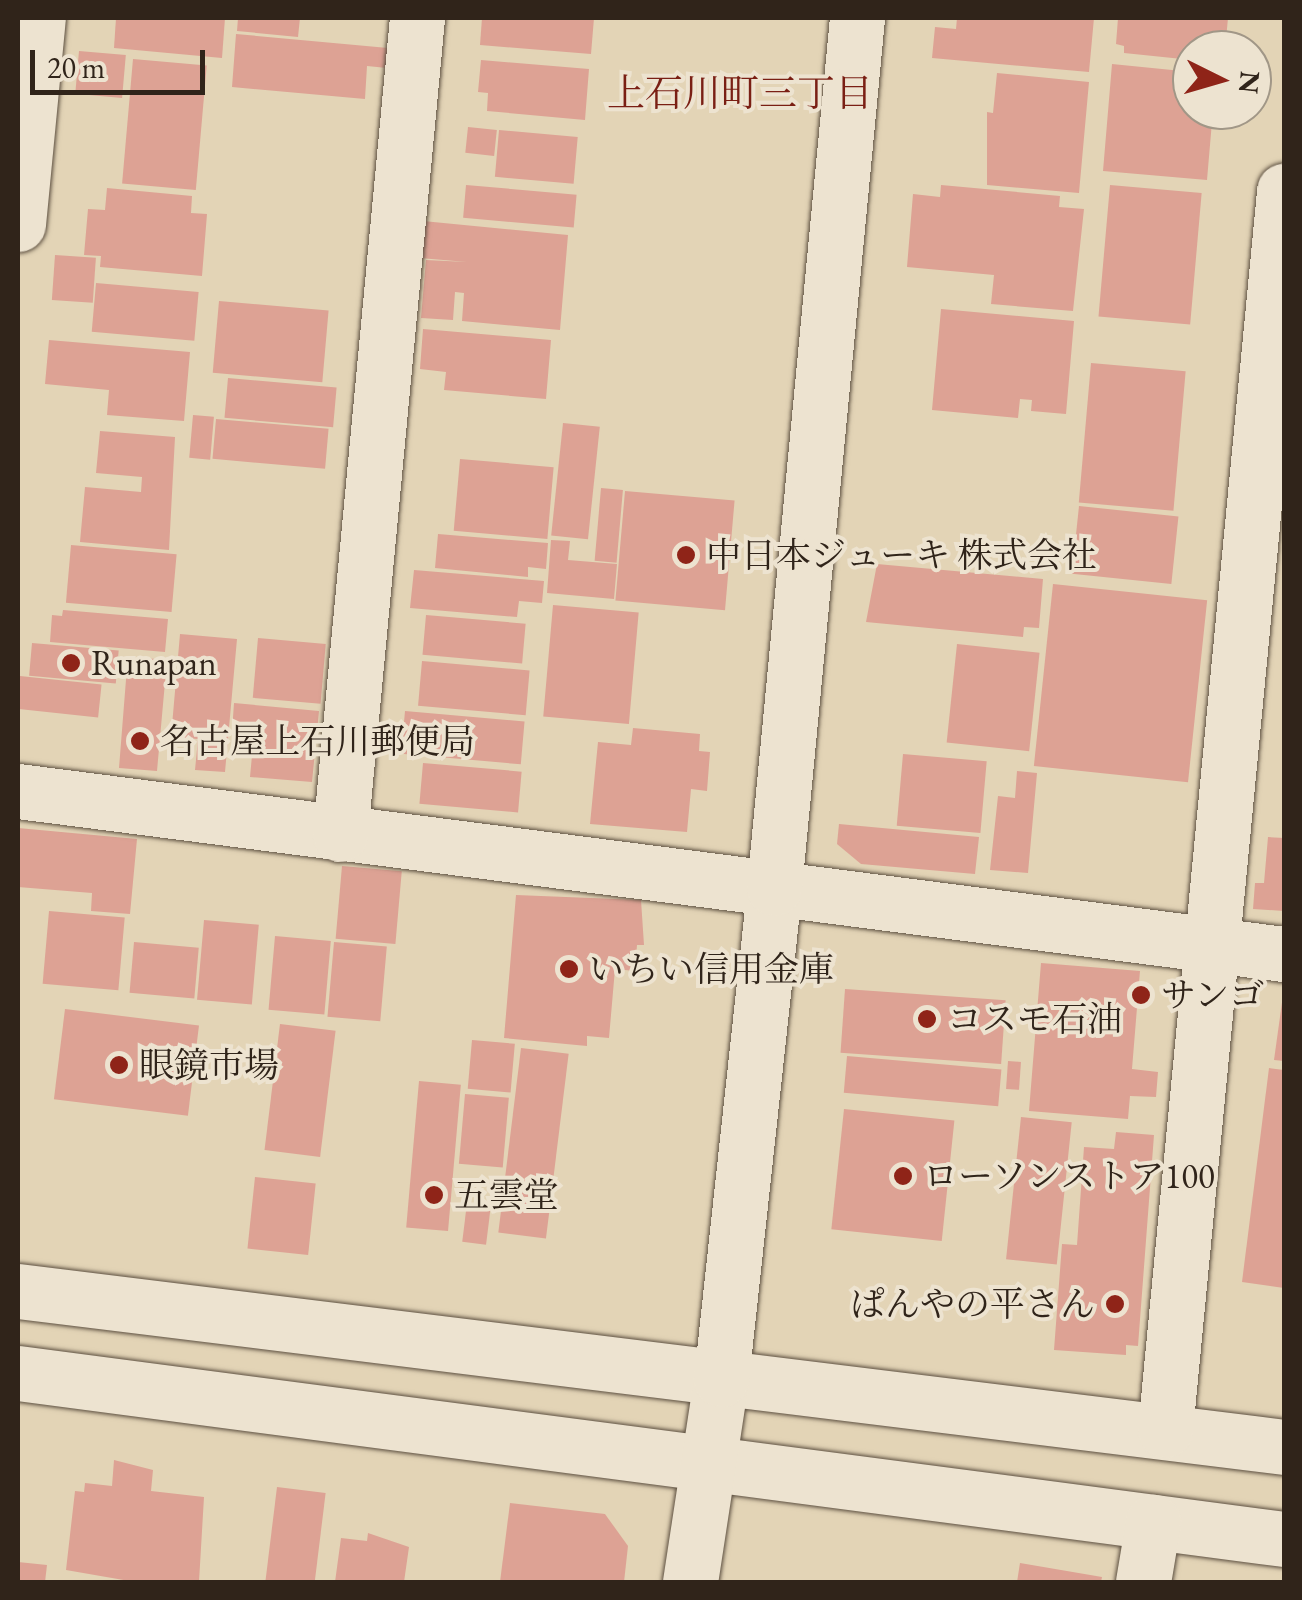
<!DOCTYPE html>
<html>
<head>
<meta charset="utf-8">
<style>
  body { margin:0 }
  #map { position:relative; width:1302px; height:1600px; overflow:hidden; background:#e3d4b6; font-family:"EB Garamond","Noto Serif JP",serif }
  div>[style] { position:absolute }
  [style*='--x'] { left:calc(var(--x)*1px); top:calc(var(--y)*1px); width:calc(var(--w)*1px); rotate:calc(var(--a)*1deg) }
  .building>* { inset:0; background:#dda294; transform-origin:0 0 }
  .roads { filter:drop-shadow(0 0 2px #5d5041) drop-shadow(0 0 2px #5d5041) }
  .minor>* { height:55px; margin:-27.5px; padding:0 27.5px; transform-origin:27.5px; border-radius:27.5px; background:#ede3d0 }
  .dots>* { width:28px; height:28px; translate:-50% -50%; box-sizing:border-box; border:5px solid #ede3d0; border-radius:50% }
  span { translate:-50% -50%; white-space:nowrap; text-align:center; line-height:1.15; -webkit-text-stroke:8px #ede3d0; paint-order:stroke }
  .poi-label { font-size:35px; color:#30241a }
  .left { translate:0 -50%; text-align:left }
  .right { translate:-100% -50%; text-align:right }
  .neighbourhood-label { font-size:38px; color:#7a1f14 }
  .frame { position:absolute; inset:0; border:20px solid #30241a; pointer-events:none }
  .north { position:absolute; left:1172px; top:30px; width:100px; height:100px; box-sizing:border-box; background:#ede3d0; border:2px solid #a19787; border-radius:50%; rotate:95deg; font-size:28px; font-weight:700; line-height:40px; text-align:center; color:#30241a }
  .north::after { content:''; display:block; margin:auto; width:35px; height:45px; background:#8f2418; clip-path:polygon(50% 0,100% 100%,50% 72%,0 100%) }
  .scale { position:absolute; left:30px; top:50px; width:175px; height:45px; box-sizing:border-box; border:5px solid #30241a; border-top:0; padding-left:12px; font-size:30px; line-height:35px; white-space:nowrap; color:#30241a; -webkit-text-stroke:8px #ede3d0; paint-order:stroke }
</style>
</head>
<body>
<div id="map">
  <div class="building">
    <div style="clip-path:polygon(116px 18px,225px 18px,222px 58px,114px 48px)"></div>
    <div style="clip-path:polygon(238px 18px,300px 18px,298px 37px,237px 31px)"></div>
    <div style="clip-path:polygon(482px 18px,594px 18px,591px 54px,480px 45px)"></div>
    <div style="clip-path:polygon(957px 18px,1094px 18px,1089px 72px,932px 58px,935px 27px,956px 29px)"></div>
    <div style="clip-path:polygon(1118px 18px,1228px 18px,1225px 50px,1192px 50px,1192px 60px,1124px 53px,1124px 46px,1116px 44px)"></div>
    <div style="clip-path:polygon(236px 34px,388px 48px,387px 68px,367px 66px,365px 99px,232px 87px)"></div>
    <div style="left:79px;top:51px;width:47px;height:43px;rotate:5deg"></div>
    <div style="left:133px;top:59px;width:74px;height:125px;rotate:5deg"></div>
    <div style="clip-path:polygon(481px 60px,589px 69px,585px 120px,487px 111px,488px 93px,478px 92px)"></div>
    <div style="clip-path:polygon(1112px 64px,1192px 72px,1192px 110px,1213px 110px,1207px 180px,1103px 171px)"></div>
    <div style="clip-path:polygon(997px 73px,1089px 82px,1079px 193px,987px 185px,987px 112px,993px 113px)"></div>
    <div style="left:468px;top:127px;width:29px;height:26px;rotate:6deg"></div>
    <div style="left:499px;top:130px;width:79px;height:47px;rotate:5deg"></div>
    <div style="left:466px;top:185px;width:111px;height:33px;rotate:5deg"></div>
    <div style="clip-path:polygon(941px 185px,1060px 196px,1059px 207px,1084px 209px,1073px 311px,991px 304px,994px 275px,907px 267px,913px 194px,940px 197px)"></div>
    <div style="left:1110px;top:185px;width:92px;height:132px;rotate:5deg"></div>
    <div style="clip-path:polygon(107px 188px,192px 196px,191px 213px,207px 214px,202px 276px,100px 267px,101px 256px,84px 255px,88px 209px,105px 210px)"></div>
    <div style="clip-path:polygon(423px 221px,568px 235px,560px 330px,462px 321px,464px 293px,455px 292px,453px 320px,421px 318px,426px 260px,467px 262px,420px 258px)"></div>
    <div style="left:55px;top:255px;width:41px;height:45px;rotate:4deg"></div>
    <div style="left:96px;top:283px;width:103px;height:49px;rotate:5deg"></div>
    <div style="left:219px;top:301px;width:110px;height:72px;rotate:5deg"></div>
    <div style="clip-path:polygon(941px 309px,1074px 321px,1066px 414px,1031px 411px,1032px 400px,1020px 399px,1018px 418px,932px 410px)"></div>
    <div style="clip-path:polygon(423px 329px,551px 340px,546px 399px,444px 390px,446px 372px,420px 369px)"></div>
    <div style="clip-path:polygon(49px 340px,190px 352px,184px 421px,107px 415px,109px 390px,45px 384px)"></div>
    <div style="left:1091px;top:363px;width:95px;height:140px;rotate:5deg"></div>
    <div style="left:228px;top:378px;width:109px;height:40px;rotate:5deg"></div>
    <div style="left:193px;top:415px;width:21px;height:43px;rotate:5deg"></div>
    <div style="left:216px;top:419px;width:113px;height:40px;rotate:5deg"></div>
    <div style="left:563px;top:423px;width:37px;height:113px;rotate:6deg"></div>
    <div style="clip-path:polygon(100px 431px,175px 437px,169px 550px,80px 542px,85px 487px,141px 492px,142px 477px,96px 473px)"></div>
    <div style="left:460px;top:459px;width:94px;height:72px;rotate:5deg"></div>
    <div style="left:601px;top:488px;width:22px;height:73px;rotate:5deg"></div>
    <div style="left:625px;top:491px;width:110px;height:110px;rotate:5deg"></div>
    <div style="left:1079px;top:506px;width:100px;height:68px;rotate:6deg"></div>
    <div style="clip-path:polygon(438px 534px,548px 543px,546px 569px,528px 567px,528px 577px,435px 568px)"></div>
    <div style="clip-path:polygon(551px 540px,570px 541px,568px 560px,617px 564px,614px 599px,547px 593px)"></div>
    <div style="left:71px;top:545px;width:106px;height:58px;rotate:5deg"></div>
    <div style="clip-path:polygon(877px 564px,1043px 579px,1039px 628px,1024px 627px,1023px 637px,866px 622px)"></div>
    <div style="clip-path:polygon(414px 570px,544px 581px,542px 603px,519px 601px,517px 617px,410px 608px)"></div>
    <div style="left:1053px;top:584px;width:155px;height:183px;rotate:6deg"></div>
    <div style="left:553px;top:605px;width:86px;height:112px;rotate:5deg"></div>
    <div style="clip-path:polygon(63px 610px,168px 619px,165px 652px,50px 642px,52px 615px,62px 616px)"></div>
    <div style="left:426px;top:615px;width:100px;height:40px;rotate:5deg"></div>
    <div style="clip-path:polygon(180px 634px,237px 639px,225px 772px,195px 770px,198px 739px,171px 737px)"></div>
    <div style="left:258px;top:638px;width:68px;height:60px;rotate:5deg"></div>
    <div style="left:32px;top:643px;width:87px;height:33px;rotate:5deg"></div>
    <div style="left:957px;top:644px;width:83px;height:99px;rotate:6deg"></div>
    <div style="clip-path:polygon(144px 658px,167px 660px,157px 771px,119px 768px,127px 667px,143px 669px)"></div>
    <div style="left:422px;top:661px;width:108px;height:45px;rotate:5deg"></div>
    <div style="left:20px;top:676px;width:82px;height:33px;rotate:6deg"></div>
    <div style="clip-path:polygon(234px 703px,319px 711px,312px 782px,250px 777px,254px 734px,232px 732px)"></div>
    <div style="left:405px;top:711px;width:120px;height:43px;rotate:5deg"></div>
    <div style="clip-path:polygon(633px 728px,700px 734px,699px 751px,710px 752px,707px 791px,691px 789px,687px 832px,590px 824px,598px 742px,631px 745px)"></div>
    <div style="left:903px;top:754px;width:84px;height:72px;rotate:5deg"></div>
    <div style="left:423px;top:763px;width:99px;height:41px;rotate:5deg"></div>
    <div style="clip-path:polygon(1017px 771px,1037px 773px,1028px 873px,990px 870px,998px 796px,1015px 798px)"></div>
    <div style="clip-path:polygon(839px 824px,979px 837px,975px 874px,861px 864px,837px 844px)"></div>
    <div style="clip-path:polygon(18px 828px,137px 839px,130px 914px,91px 911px,92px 893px,18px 887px)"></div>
    <div style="clip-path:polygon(1268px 837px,1284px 838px,1284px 911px,1253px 909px,1255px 883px,1264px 883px)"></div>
    <div style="left:342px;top:866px;width:60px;height:73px;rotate:5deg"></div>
    <div style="clip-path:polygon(516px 895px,641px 900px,644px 945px,637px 945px,635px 971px,615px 969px,609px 1038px,587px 1036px,587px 1046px,504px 1038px)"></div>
    <div style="left:49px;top:911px;width:76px;height:73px;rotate:5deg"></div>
    <div style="left:204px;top:920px;width:55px;height:80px;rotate:5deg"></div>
    <div style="left:275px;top:936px;width:56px;height:74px;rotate:5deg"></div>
    <div style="left:134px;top:942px;width:65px;height:51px;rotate:5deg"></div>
    <div style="left:334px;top:942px;width:53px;height:75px;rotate:5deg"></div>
    <div style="clip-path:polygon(1041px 963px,1140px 971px,1132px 1069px,1158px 1072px,1156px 1097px,1130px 1096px,1128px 1119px,1029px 1111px)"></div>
    <div style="clip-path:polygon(1284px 988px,1284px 1061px,1274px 1060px)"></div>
    <div style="left:845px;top:989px;width:161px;height:64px;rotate:4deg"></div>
    <div style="left:65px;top:1009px;width:135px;height:91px;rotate:7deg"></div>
    <div style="left:280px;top:1024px;width:56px;height:127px;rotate:7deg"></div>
    <div style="left:472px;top:1040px;width:43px;height:49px;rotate:5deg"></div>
    <div style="left:521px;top:1048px;width:48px;height:186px;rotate:7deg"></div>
    <div style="left:847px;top:1056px;width:155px;height:37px;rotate:5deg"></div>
    <div style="left:1008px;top:1061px;width:13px;height:28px;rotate:4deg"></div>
    <div style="clip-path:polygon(1269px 1068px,1284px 1070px,1284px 1288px,1242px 1282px)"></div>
    <div style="left:419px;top:1081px;width:42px;height:147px;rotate:5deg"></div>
    <div style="left:465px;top:1094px;width:44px;height:70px;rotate:5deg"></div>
    <div style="left:844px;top:1109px;width:111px;height:121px;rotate:6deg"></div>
    <div style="left:1021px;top:1117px;width:51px;height:143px;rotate:6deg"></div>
    <div style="clip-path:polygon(1116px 1132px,1154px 1135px,1138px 1346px,1126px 1345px,1126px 1355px,1054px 1350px,1062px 1244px,1077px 1245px,1084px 1147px,1114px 1149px)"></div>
    <div style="left:255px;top:1177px;width:61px;height:72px;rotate:6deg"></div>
    <div style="left:467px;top:1203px;width:24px;height:39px;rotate:7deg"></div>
    <div style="clip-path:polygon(114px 1460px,153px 1470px,151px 1491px,204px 1497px,199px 1582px,135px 1582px,66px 1570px,75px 1491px,84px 1492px,85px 1483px,112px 1486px)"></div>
    <div style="left:277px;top:1487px;width:49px;height:96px;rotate:7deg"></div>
    <div style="clip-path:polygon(510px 1503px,605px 1514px,628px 1546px,624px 1582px,500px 1582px)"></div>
    <div style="clip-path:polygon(368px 1533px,409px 1547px,404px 1582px,335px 1582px,341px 1538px,367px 1541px)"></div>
    <div style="clip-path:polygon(18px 1562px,47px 1565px,45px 1582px,18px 1582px)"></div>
    <div style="clip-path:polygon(1020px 1563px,1102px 1577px,1101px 1582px,1017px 1582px)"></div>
  </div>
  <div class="roads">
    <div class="minor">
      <div style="--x:18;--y:224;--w:207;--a:-84.5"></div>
      <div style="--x:18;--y:791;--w:1276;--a:7.34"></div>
      <div style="--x:340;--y:834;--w:820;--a:-84.61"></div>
      <div style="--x:18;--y:1291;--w:1276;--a:7.02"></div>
      <div style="--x:18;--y:1373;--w:1277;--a:7.47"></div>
      <div style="--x:1165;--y:1430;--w:1245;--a:-84.51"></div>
      <div style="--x:690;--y:1582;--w:205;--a:-81.3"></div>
      <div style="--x:721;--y:1379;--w:494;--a:-83.8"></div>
      <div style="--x:774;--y:888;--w:874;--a:-84.55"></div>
      <div style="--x:1143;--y:1582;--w:61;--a:-80.5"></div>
    </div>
  </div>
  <div class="dots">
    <div style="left:686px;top:555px;background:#8f2418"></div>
    <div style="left:71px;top:663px;background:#8f2418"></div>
    <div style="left:140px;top:741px;background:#8f2418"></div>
    <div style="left:569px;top:969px;background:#8f2418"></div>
    <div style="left:1141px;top:995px;background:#8f2418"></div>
    <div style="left:927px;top:1019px;background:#8f2418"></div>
    <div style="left:119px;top:1065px;background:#8f2418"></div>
    <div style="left:903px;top:1176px;background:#8f2418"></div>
    <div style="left:434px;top:1195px;background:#8f2418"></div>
    <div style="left:1115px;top:1304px;background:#8f2418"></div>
  </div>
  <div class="poi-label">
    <span class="left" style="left:706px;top:555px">中日本ジューキ 株式会社</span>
    <span class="left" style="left:91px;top:663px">Runapan</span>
    <span class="left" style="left:160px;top:741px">名古屋上石川郵便局</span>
    <span class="left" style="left:589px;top:969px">いちい信用金庫</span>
    <span class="left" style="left:1161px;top:995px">サンゴ</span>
    <span class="left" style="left:947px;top:1019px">コスモ石油</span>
    <span class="left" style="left:139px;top:1065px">眼鏡市場</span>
    <span class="left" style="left:923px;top:1176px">ローソンストア100</span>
    <span class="left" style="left:454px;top:1195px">五雲堂</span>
    <span class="right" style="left:1095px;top:1304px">ぱんやの平さん</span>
  </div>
  <div class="neighbourhood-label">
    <span style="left:740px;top:93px">上石川町三丁目</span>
  </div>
  <div class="frame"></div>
  <div class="north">N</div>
  <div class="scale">20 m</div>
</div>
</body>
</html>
